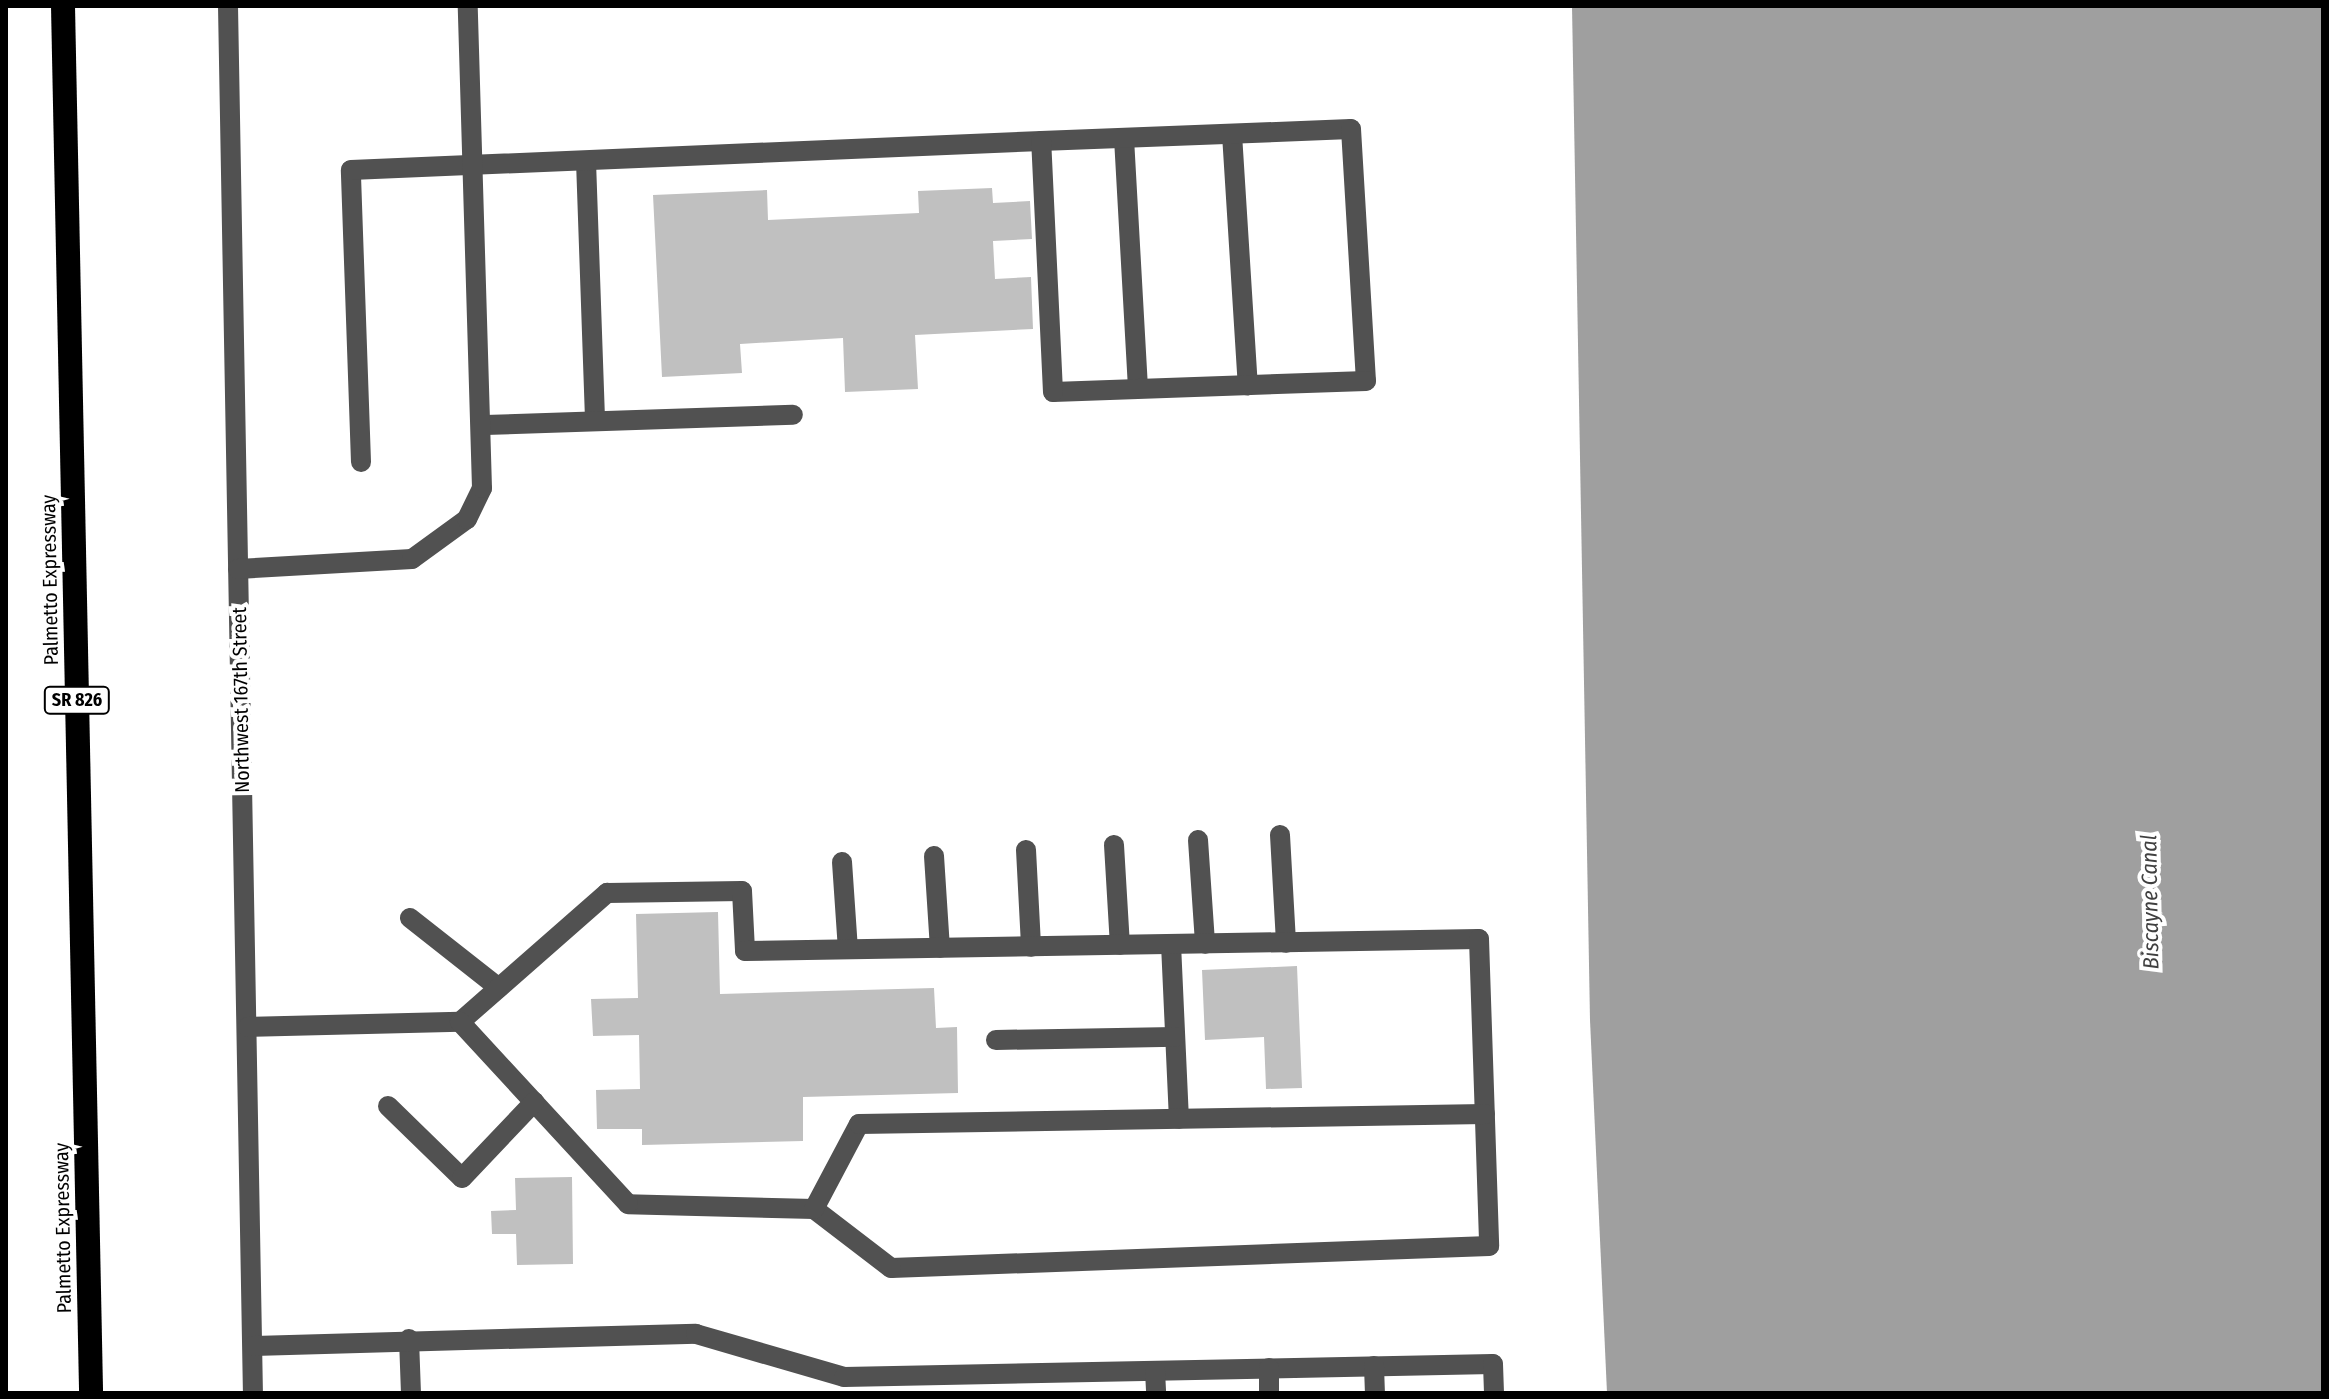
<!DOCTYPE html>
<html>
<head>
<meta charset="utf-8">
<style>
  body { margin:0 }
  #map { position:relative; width:2329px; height:1399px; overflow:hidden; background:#fff; font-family:"Fira Sans Condensed",sans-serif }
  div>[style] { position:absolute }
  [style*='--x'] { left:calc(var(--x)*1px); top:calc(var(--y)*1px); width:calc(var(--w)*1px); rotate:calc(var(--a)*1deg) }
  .water>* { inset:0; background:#9f9f9f }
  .building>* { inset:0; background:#c0c0c0 }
  .minor>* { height:20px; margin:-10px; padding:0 10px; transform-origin:10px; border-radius:10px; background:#515151 }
  .highway>* { height:24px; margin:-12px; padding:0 12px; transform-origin:12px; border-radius:12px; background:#000 }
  span { translate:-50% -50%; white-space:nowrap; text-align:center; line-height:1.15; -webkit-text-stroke:8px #fff; paint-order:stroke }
  .shield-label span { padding:2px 6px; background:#fff; border:2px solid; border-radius:6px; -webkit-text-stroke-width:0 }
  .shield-label { font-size:18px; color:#000; font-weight:700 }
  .street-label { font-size:20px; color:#000 }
  .water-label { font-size:22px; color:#404040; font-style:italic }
  .frame { position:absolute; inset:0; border:8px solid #000; pointer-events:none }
</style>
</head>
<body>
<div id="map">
  <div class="water">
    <div style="clip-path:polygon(1572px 6px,2323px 6px,2323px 1393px,1607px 1393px,1590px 1020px)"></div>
  </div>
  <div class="building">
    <div style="clip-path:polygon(992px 188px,993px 203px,1030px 201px,1032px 239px,993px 241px,995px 279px,1031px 277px,1033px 329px,915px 335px,918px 389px,845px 392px,843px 338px,740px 344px,742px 373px,662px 377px,653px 195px,767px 190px,768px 220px,919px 213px,918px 191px)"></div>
    <div style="clip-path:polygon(718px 912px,720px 994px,934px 988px,936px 1028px,957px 1027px,958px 1093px,803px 1097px,803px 1141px,642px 1145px,642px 1129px,597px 1129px,596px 1090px,640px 1089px,639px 1035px,593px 1036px,591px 999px,638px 998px,636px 914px)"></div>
    <div style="clip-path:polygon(1297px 966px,1302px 1088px,1266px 1089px,1264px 1037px,1205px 1040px,1202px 970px)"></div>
    <div style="clip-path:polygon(572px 1177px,573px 1264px,517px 1265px,516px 1234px,492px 1234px,491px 1211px,516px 1210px,515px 1178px)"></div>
  </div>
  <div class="minor">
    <div style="--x:228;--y:6;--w:1387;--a:88.97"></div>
    <div style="--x:1232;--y:134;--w:252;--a:86.4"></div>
    <div style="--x:1124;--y:138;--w:250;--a:86.8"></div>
    <div style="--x:586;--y:161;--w:260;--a:88"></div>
    <div style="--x:485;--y:425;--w:308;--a:-1.9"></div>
    <div style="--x:361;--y:462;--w:292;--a:-92"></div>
    <div style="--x:351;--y:170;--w:691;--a:-2.41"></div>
    <div style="--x:1041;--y:141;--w:310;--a:-2.2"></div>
    <div style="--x:1351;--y:129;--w:252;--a:86.6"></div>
    <div style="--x:1366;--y:381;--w:313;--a:178"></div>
    <div style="--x:1053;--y:392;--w:251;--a:-92.7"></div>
    <div style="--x:238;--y:569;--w:174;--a:-3.3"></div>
    <div style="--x:412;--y:559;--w:68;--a:-36"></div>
    <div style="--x:467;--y:519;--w:34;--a:-64"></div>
    <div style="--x:482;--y:488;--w:482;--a:-91.7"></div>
    <div style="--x:1280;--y:835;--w:108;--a:86.8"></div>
    <div style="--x:1198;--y:840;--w:104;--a:86.1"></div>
    <div style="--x:1114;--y:845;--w:100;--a:86.6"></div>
    <div style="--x:1026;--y:850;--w:97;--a:87"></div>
    <div style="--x:934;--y:856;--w:92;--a:86.3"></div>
    <div style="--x:842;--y:862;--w:87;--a:86.1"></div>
    <div style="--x:410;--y:918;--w:113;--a:38.2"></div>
    <div style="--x:1171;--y:944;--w:175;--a:87.4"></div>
    <div style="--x:248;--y:1027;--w:212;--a:-1.4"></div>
    <div style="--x:460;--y:1022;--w:196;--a:-41.3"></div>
    <div style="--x:607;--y:893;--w:135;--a:-0.8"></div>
    <div style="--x:742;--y:891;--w:60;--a:87.1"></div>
    <div style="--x:745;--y:951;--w:734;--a:-0.94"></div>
    <div style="--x:1479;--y:939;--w:307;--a:88.1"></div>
    <div style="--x:1489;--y:1246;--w:598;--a:177.89"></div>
    <div style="--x:891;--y:1268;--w:97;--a:-142.5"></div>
    <div style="--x:814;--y:1209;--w:186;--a:-178.5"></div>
    <div style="--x:628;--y:1204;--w:248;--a:-132.7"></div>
    <div style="--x:996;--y:1040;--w:179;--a:-1"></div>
    <div style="--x:388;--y:1106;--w:103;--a:44.2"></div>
    <div style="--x:462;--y:1178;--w:105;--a:-46.5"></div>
    <div style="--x:814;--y:1209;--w:96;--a:-62.1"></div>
    <div style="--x:859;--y:1124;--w:626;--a:-0.92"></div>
    <div style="--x:409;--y:1339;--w:54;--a:87.9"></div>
    <div style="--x:253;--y:1346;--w:443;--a:-1.6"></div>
    <div style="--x:696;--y:1334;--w:154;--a:16.2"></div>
    <div style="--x:844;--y:1377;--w:649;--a:-1.15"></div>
    <div style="--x:1493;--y:1364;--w:29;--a:88"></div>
    <div style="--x:1374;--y:1366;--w:27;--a:88"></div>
    <div style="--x:1269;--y:1368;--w:25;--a:90"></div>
    <div style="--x:1155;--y:1371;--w:22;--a:87"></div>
  </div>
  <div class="highway">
    <div style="--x:63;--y:6;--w:1387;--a:88.84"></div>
  </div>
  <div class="shield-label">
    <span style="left:77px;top:700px">SR 826</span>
  </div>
  <div class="street-label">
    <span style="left:50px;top:580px;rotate:-91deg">Palmetto Expressway</span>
    <span style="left:241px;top:700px;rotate:-91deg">Northwest 167th Street</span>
    <span style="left:63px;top:1228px;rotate:-91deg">Palmetto Expressway</span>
  </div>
  <div class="water-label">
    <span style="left:2150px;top:902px;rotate:-91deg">Biscayne Canal</span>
  </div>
  <div class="frame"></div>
</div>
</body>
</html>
